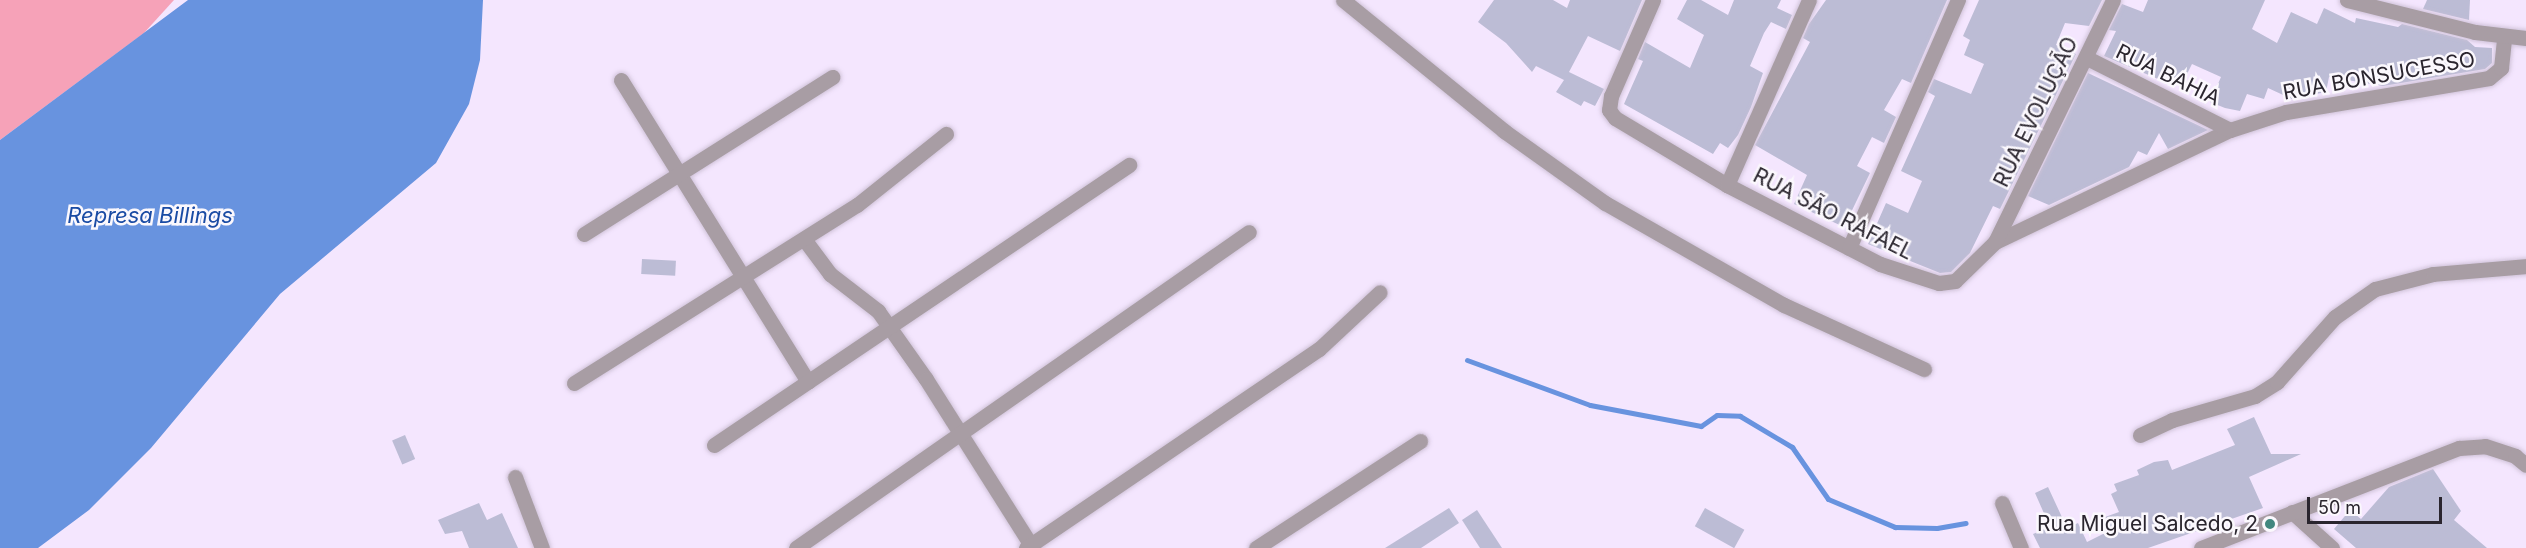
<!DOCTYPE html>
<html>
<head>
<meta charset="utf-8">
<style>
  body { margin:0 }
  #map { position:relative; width:2526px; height:548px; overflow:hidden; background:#f4e6fe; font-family:Inter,sans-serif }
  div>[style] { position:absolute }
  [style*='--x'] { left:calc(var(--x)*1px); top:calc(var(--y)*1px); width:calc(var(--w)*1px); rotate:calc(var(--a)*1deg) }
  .green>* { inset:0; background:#f6a2b8 }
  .water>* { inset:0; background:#6893df }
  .stream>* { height:5px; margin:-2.5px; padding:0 2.5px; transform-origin:2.5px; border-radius:2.5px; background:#6893df }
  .building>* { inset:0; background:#bcbcd5; transform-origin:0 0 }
  .roads { filter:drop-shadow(0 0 2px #d0c3d9) drop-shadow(0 0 2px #d0c3d9) }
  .street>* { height:15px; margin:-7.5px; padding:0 7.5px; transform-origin:7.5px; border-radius:7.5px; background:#a89da4 }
  .dots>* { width:16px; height:16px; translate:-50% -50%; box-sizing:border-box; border:3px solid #fbf8fd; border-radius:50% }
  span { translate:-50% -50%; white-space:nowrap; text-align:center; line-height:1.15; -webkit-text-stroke:5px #fbf8fd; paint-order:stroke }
  .street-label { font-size:21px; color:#2a252e }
  .poi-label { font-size:21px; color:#2a252e }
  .right { translate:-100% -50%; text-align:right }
  .water-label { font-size:22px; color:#1a4ba4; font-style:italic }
  .scale { position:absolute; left:2307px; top:497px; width:135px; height:27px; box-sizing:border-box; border:3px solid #2a252e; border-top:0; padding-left:8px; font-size:18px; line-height:21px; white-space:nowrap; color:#2a252e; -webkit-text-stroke:4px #fbf8fd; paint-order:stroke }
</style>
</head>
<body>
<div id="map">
  <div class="green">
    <div style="clip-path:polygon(0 0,174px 0,144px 33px,0 140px)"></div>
  </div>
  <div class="water">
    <div style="clip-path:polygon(188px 0,483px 0,480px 60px,469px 104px,436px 163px,280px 294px,151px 448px,89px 510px,38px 548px,0 548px,0 140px)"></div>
  </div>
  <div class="stream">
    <div style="--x:1467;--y:360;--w:131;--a:20.1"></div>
    <div style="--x:1590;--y:405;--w:113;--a:10.7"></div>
    <div style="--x:1701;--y:426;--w:19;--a:-35"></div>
    <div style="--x:1717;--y:415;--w:23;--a:2"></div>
    <div style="--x:1740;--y:416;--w:61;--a:30.8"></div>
    <div style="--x:1792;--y:447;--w:63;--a:55.3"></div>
    <div style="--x:1828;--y:499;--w:73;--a:22.7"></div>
    <div style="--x:1895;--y:527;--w:42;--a:1.4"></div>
    <div style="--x:1937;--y:528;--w:29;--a:-10"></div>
  </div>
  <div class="building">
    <div style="clip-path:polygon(1494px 0,1553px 0,1567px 8px,1570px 0,1642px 0,1620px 51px,1588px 36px,1569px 72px,1604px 89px,1595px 106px,1584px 101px,1581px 106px,1556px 92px,1564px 80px,1536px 66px,1532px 72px,1506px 43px,1478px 22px)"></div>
    <div style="clip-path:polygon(1687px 0,1701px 0,1728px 15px,1734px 0,1781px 0,1777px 8px,1792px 15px,1786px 29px,1771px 22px,1764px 33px,1750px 66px,1763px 73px,1751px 107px,1738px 135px,1728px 148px,1720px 143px,1713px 154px,1624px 104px,1643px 61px,1638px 59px,1645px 42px,1690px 68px,1704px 35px,1677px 19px)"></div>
    <div style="clip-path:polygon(1826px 0,1947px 0,1911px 83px,1902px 79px,1884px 110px,1896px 117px,1884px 143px,1872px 137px,1857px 166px,1870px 173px,1844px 227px,1794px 204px,1807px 175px,1755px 145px,1810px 42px,1803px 38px,1809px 24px)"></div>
    <div style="clip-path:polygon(1979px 0,2102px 0,2089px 26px,2065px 23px,2056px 45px,2076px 54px,2000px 209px,1993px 206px,1970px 253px,1951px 272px,1940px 273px,1868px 244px,1886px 203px,1908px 213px,1922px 181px,1901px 171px,1935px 96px,1928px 92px,1934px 79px,1971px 94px,1984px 64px,1964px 55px,1970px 40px,1963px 36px)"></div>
    <div style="clip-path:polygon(2148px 0,2265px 0,2252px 29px,2277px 43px,2291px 12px,2317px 24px,2324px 8px,2355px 23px,2356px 18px,2398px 27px,2402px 24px,2467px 40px,2475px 47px,2492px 48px,2492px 63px,2485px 69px,2383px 86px,2329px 77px,2326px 92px,2292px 99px,2268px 88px,2264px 99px,2247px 94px,2240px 111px,2225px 108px,2210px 102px,2221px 77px,2192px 64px,2183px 82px,2167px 75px,2165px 82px,2104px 56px,2116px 31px,2109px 30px,2122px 4px,2143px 12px)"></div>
    <div style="clip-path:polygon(2427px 0,2470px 0,2469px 20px,2423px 9px)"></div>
    <div style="clip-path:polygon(2088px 73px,2208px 130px,2168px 149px,2159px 133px,2147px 155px,2138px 151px,2129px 167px,2049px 205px,2028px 196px)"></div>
    <div style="left:642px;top:259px;width:34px;height:15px;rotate:3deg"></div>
    <div style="clip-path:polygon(2254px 417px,2271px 454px,2301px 454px,2249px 477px,2263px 508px,2148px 548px,2040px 548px,2033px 534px,2050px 527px,2035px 493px,2048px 487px,2067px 528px,2078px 523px,2087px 542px,2111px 530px,2105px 517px,2119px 512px,2111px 494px,2117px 491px,2114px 484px,2139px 475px,2137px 470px,2154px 462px,2168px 460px,2172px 470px,2235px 445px,2227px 429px)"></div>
    <div style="left:405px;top:435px;width:26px;height:14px;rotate:67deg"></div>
    <div style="clip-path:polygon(2433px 469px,2461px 511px,2454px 520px,2487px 548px,2356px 548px,2334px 529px,2350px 510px,2361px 519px,2389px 487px)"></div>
    <div style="clip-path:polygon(479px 503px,487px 520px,502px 513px,518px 548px,469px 548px,462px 531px,445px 534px,438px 520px)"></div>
    <div style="clip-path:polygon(1449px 508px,1459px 523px,1421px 548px,1385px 548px)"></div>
    <div style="left:1705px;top:508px;width:45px;height:21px;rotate:29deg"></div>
    <div style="clip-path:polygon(1477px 510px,1502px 548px,1480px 548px,1462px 520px)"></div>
  </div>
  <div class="roads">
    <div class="street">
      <div style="--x:1343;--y:0;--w:208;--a:39.1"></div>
      <div style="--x:1504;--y:131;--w:124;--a:35.5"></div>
      <div style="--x:1605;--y:203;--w:206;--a:29.7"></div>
      <div style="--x:1784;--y:305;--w:154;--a:24.6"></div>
      <div style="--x:1653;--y:0;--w:105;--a:113.6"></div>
      <div style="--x:1611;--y:96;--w:14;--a:98"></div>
      <div style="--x:1609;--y:110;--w:10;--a:53"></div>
      <div style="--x:1615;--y:118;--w:131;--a:30.9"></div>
      <div style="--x:1727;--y:185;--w:172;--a:27.3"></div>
      <div style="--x:1880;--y:264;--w:62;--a:17.9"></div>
      <div style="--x:1939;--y:283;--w:16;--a:-7"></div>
      <div style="--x:1955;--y:281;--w:56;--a:-44.3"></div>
      <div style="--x:1995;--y:242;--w:260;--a:-25.5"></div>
      <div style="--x:2230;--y:130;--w:59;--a:-17.8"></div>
      <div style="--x:2286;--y:112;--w:206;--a:-9.5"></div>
      <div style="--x:2489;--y:78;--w:16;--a:-40"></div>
      <div style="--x:2501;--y:68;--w:31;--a:-84"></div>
      <div style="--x:2347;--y:0;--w:132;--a:14"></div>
      <div style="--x:2475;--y:32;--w:51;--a:6.7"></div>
      <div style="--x:2087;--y:58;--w:160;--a:26.7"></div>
      <div style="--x:621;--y:80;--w:355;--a:58.2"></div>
      <div style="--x:1727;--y:185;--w:202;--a:-66.1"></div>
      <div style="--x:584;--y:234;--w:294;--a:-32.3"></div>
      <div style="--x:804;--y:239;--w:44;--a:53.4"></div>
      <div style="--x:830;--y:274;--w:61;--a:37.6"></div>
      <div style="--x:878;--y:311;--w:83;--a:54.8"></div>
      <div style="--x:926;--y:379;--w:200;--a:57.7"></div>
      <div style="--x:1995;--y:242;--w:269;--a:-64"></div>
      <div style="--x:1849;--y:248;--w:271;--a:-66.3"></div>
      <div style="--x:574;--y:383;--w:334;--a:-32.2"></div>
      <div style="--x:857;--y:205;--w:114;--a:-38.6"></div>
      <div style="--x:2140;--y:435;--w:35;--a:-25"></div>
      <div style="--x:2172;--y:420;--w:86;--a:-16.1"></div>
      <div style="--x:2255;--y:396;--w:26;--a:-32"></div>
      <div style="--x:2277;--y:382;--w:87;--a:-48.3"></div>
      <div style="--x:2335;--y:317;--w:49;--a:-35"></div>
      <div style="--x:2375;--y:289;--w:60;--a:-14.5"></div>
      <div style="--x:2433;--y:274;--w:93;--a:-4.9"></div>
      <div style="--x:714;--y:445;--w:501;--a:-34.01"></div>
      <div style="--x:515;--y:477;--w:76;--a:69.2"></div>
      <div style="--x:2002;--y:503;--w:49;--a:67.1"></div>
      <div style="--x:2292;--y:512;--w:54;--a:42"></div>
      <div style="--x:796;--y:548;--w:552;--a:-34.9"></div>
      <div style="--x:1026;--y:548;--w:354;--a:-34.2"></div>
      <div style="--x:1319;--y:349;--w:83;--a:-43.1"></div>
      <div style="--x:1256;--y:548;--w:196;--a:-33.1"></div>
      <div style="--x:2201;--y:548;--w:277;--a:-21.2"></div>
      <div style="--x:2459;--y:448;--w:26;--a:-4"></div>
      <div style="--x:2485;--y:446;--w:32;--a:18"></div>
      <div style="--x:2515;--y:456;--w:14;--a:39"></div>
    </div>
  </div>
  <div class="dots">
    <div style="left:2270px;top:524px;background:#41877f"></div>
  </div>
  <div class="street-label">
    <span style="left:2168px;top:75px;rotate:26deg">RUA BAHIA</span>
    <span style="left:2379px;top:76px;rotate:-10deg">RUA BONSUCESSO</span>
    <span style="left:2036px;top:112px;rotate:-64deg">RUA EVOLUÇÃO</span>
    <span style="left:1833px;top:214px;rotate:27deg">RUA SÃO RAFAEL</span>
  </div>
  <div class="poi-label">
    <span class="right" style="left:2258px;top:524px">Rua Miguel Salcedo, 2</span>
  </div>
  <div class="water-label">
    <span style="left:150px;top:216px">Represa Billings</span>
  </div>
  <div class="scale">50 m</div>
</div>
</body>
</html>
